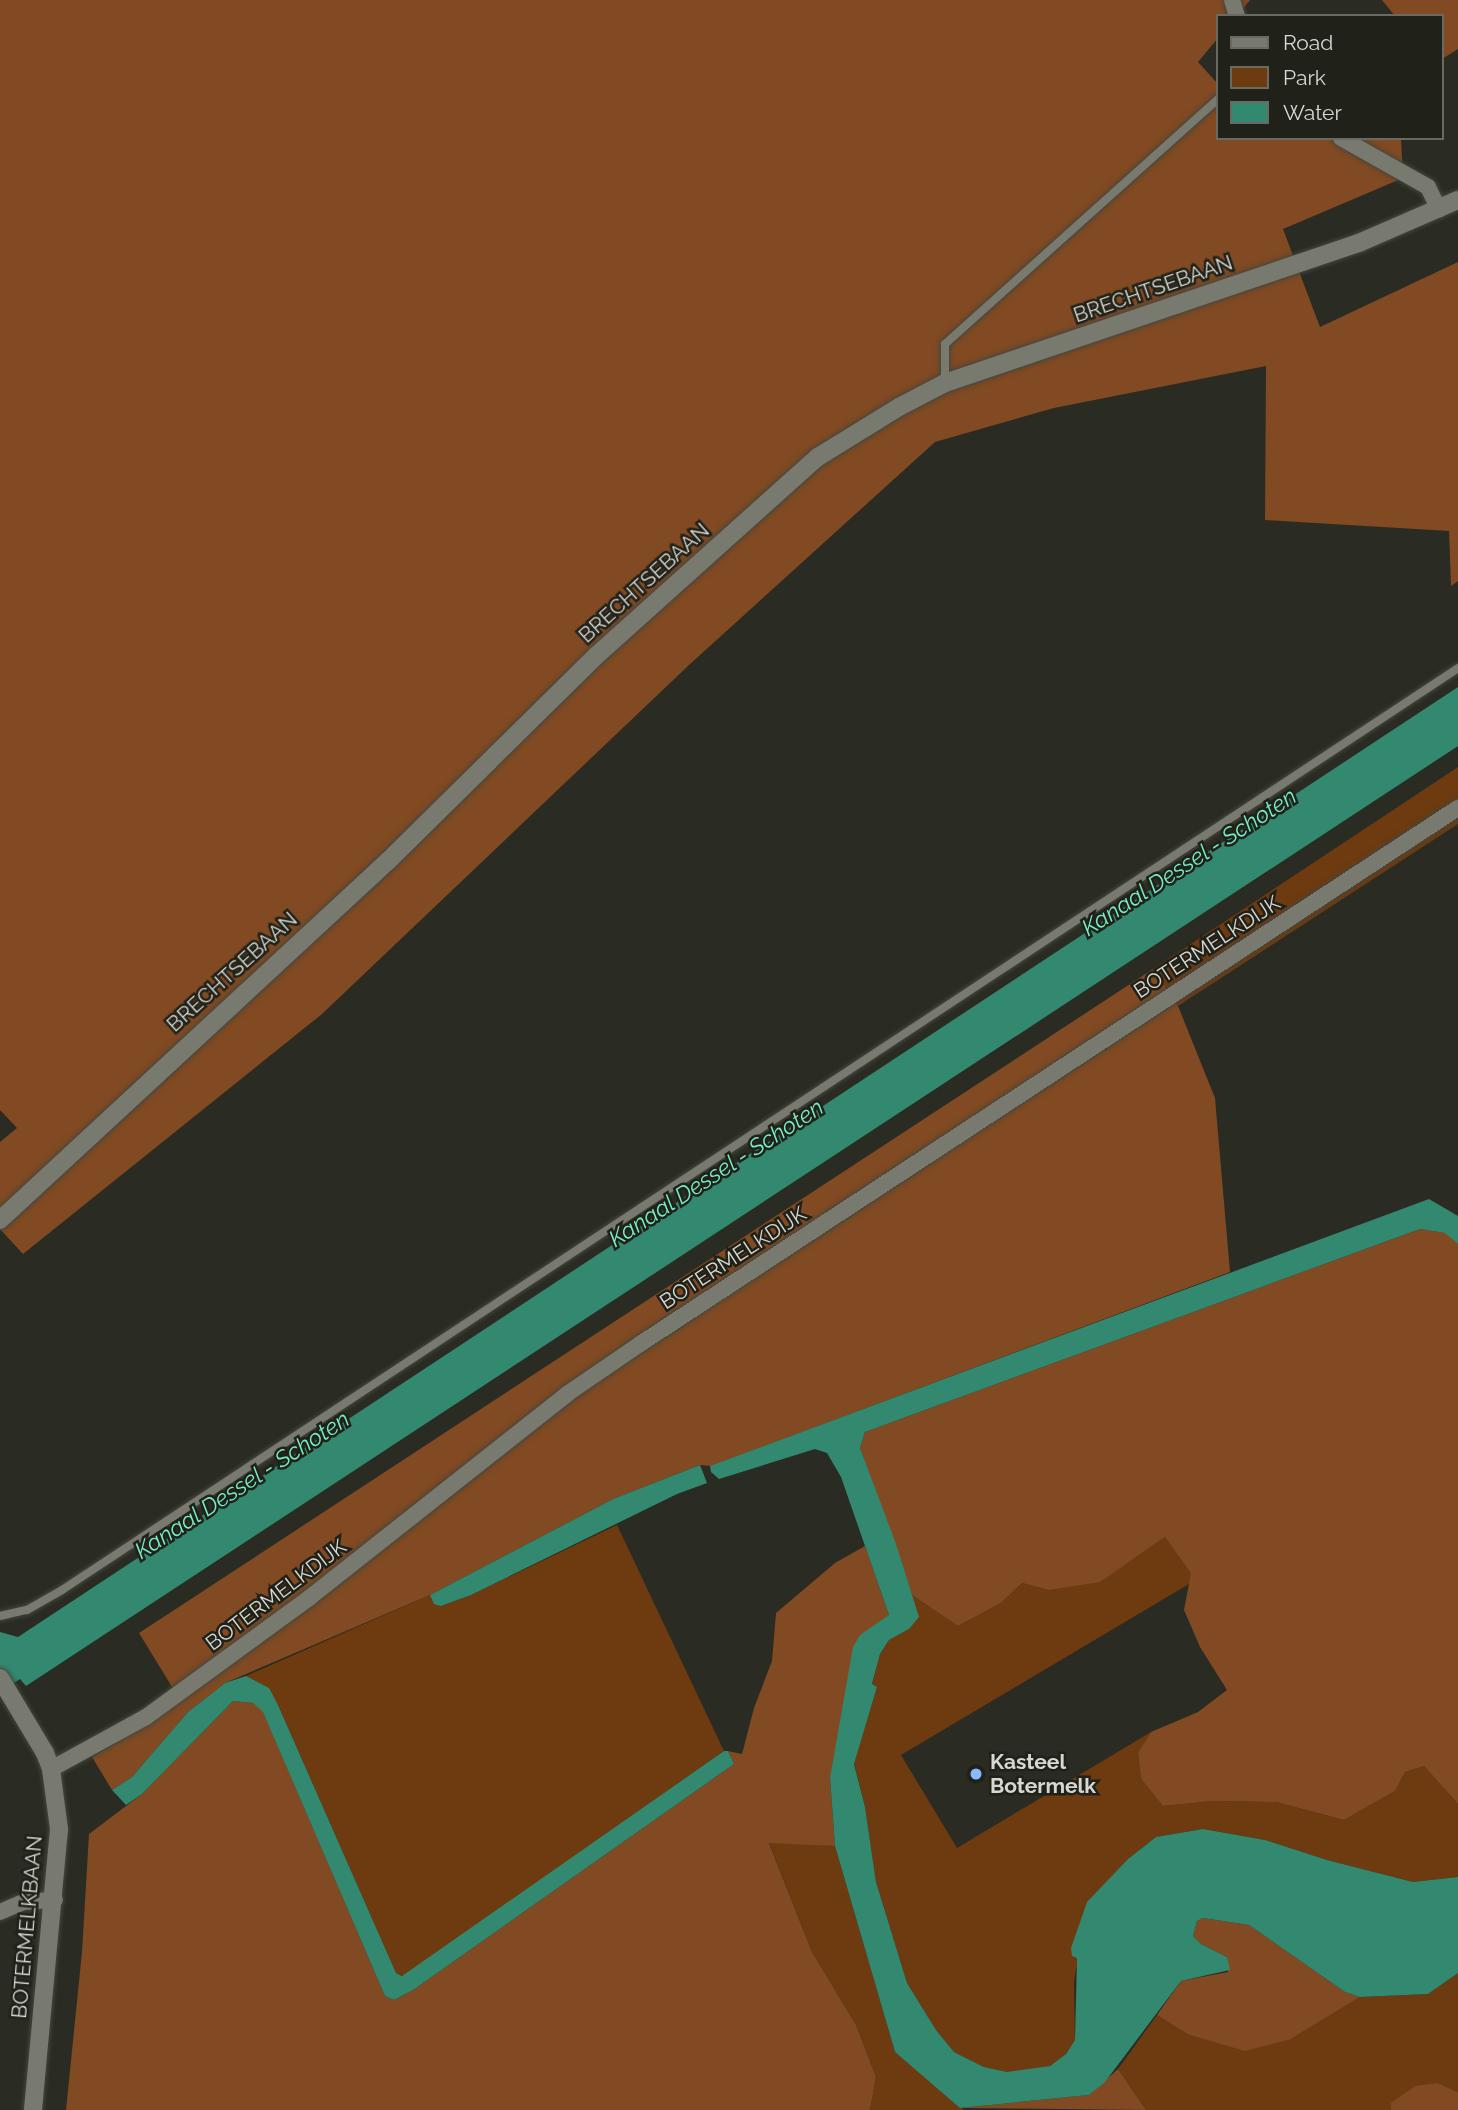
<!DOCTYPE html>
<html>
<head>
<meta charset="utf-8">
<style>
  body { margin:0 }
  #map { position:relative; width:1458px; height:2110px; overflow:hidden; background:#2a2b22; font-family:Raleway,sans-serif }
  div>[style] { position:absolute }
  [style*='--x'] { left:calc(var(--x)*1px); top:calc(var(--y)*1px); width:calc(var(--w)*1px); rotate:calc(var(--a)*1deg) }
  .green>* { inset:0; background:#6e3a0f }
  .forest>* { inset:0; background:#814a22 }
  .water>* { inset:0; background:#328970 }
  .roads { filter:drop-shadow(0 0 2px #45463f) drop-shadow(0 0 2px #45463f) }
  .lane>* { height:8px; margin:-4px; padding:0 4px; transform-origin:4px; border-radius:4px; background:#787a6f }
  .street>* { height:16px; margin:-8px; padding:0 8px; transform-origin:8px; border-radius:8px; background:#787a6f }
  .secondary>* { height:18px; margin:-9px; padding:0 9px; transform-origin:9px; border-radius:9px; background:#787a6f }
  .dots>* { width:19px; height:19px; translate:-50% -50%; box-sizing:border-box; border:4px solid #202118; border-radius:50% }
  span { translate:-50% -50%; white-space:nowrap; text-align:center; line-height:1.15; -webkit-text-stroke:5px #202118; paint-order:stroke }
  .street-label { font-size:21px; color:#d7d8d2 }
  .poi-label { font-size:21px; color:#d7d8d2; font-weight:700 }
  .left { translate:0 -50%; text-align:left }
  .water-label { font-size:23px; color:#75edc7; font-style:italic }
  .legend { position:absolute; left:1216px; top:14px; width:228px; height:126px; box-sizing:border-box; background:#202118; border:2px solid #696a62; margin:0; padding:9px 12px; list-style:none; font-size:21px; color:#d7d8d2 }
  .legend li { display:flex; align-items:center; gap:14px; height:35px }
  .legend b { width:35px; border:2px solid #696a62 }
</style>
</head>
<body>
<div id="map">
  <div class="green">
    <div style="clip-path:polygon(1458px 767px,1458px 824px,1178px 1006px,1153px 969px)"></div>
    <div style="clip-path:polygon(617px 1525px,724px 1751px,403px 1976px,396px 1973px,278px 1705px,246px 1676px,430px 1595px,441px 1606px,471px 1595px)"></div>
    <div style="clip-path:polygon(1165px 1537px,1192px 1573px,1189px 1584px,901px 1755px,957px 1848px,1151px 1732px,1138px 1754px,1141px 1779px,1163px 1806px,1213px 1801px,1276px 1802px,1344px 1820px,1395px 1791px,1405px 1772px,1424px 1766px,1458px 1804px,1458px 1877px,1413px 1882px,1327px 1860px,1265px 1840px,1203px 1829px,1156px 1837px,1128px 1859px,1087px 1903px,1074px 1982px,1075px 2040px,1066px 2054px,1050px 2066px,1026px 2072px,1007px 2072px,984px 2067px,954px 2052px,936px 2030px,907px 1983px,876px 1882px,865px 1807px,854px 1763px,877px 1687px,872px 1685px,880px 1654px,889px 1640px,909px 1629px,914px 1603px,912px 1595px,958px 1626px,1001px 1603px,1022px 1583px,1050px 1590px,1136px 1557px)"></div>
    <div style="clip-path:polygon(769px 1842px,835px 1846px,895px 2052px,964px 2110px,870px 2110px,876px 2077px,856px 2025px,812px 1952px)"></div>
    <div style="clip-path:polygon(1458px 1973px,1458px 2092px,1438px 2083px,1392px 2103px,1391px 2110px,1146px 2110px,1118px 2069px,1157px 2015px,1187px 2034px,1291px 2039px,1360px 1997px,1428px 1994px)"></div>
  </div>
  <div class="forest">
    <div style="clip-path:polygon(0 0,1250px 0,1237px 16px,1218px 16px,1218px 38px,1198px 62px,1218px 84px,1218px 138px,1401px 138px,1403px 178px,1283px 229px,1320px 327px,1458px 262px,1458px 581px,1451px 586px,1449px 531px,1265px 520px,1266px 366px,1054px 408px,935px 442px,689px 665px,322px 1014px,23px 1254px,0 1229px,0 1142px,17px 1128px,0 1110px)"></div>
    <div style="clip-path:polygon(1382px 0,1458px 0,1458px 49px,1442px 59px,1442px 16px,1395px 16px)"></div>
    <div style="clip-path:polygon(1153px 969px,1178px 1006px,1215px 1098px,1230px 1272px,711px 1466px,700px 1465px,613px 1499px,430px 1595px,225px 1683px,188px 1712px,132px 1777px,112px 1790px,92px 1757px,147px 1725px,180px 1700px,139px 1633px)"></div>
    <div style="clip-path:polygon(1420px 1229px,1446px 1233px,1458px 1244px,1458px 1804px,1424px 1766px,1405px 1772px,1395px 1791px,1344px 1820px,1276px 1802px,1213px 1801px,1163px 1806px,1141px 1779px,1138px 1753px,1151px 1732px,1198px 1712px,1227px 1690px,1200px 1647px,1184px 1610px,1191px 1573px,1165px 1537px,1100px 1582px,1049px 1590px,1022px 1583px,1001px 1603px,958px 1626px,912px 1595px,860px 1448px,865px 1432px)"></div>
    <div style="clip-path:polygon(865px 1546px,889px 1615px,830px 1778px,835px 1846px,769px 1843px,812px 1952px,856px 2025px,876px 2077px,870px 2110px,66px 2110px,82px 1952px,89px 1834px,142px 1794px,233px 1701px,253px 1703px,263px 1711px,385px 1996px,394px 2000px,413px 1990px,734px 1764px,728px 1751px,742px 1754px,754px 1708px,772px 1661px,776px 1613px,835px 1563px)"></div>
    <div style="clip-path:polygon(1203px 1918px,1249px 1925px,1345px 1992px,1360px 1997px,1291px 2039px,1245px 2051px,1187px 2034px,1157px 2015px,1181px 1981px,1228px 1972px,1227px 1957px,1201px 1944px,1193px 1936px,1197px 1921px)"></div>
    <div style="clip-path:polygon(1118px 2069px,1146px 2110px,960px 2108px,1089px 2095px)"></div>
    <div style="clip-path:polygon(1438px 2083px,1458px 2092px,1458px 2110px,1391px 2110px,1391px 2103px,1415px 2086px)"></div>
  </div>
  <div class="water">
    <div style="clip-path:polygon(1458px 687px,1458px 746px,26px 1686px,20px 1679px,0 1692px,0 1632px,18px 1637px)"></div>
    <div style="clip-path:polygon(1429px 1199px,1458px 1216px,1458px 1244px,1445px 1233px,1420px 1229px,865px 1432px,860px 1448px,896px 1544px,919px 1617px,909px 1629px,889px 1640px,880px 1654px,872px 1684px,877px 1687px,854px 1764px,865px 1807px,876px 1882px,907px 1983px,936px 2030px,954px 2052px,984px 2067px,1007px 2072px,1050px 2066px,1066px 2054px,1075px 2040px,1077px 1958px,1072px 1956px,1071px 1948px,1087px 1902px,1128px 1859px,1156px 1837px,1203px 1829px,1265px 1840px,1327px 1860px,1413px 1882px,1458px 1877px,1458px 1973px,1428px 1994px,1360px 1997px,1345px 1992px,1249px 1925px,1203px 1918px,1197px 1921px,1193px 1936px,1201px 1944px,1227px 1957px,1230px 1970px,1181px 1981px,1105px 2082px,1089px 2095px,960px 2108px,895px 2052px,835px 1846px,830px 1778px,853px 1647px,860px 1635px,889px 1615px,841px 1477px,827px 1453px,815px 1449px,719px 1479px,711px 1472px,710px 1466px)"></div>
    <div style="clip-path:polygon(700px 1465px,707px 1483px,677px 1494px,471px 1595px,441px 1606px,434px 1604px,430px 1595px,613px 1499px)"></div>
    <div style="clip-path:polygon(246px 1676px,269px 1688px,278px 1705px,396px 1973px,402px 1976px,724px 1751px,728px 1751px,734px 1764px,413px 1990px,394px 2000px,385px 1996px,263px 1712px,253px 1703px,233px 1701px,142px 1794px,126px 1805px,112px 1790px,132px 1777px,188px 1712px,225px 1683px)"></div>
  </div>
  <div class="roads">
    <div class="lane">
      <div style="--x:945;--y:383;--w:39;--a:-90"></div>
      <div style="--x:945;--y:344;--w:367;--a:-41.9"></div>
      <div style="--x:0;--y:1616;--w:28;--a:-13"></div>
      <div style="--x:27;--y:1610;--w:40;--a:-29.7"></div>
      <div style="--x:62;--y:1590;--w:1673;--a:-33.44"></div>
    </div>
    <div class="street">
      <div style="--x:1232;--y:0;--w:17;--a:73"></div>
      <div style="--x:1341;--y:138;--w:100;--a:29.4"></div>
      <div style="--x:1428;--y:187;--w:25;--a:64"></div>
      <div style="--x:51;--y:1769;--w:108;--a:-28.7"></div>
      <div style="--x:146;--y:1717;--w:202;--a:-36.1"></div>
      <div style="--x:309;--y:1598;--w:329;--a:-38.3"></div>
      <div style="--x:567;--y:1394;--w:88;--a:-34.4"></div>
      <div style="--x:640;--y:1344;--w:978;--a:-33.24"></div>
      <div style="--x:0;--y:1912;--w:25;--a:-23"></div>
      <div style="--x:23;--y:1902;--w:32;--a:-4"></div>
    </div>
    <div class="secondary">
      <div style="--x:0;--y:1220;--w:529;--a:-42.78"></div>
      <div style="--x:388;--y:861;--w:293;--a:-44.6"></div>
      <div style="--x:597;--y:655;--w:297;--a:-41.9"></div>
      <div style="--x:818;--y:457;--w:95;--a:-31.7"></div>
      <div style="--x:899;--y:407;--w:52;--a:-27.6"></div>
      <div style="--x:945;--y:383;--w:437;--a:-18.7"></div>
      <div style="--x:1359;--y:243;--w:108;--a:-23.5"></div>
      <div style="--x:0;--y:1678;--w:87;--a:59"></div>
      <div style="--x:45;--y:1753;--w:17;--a:69"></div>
      <div style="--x:51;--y:1769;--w:61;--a:82.4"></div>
      <div style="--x:59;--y:1829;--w:282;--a:95.3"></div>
    </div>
  </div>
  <div class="dots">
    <div style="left:976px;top:1774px;background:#8bbafc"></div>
  </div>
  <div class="street-label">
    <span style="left:1153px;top:289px;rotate:-19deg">BRECHTSEBAAN</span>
    <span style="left:644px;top:583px;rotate:-42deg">BRECHTSEBAAN</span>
    <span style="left:1207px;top:947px;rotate:-33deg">BOTERMELKDIJK</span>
    <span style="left:232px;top:972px;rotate:-42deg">BRECHTSEBAAN</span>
    <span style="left:733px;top:1258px;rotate:-33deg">BOTERMELKDIJK</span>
    <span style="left:276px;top:1595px;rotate:-37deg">BOTERMELKDIJK</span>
    <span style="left:27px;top:1927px;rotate:-85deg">BOTERMELKBAAN</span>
  </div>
  <div class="poi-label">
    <span class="left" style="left:990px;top:1774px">Kasteel<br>Botermelk</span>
  </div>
  <div class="water-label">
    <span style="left:1189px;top:862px;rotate:-33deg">Kanaal Dessel - Schoten</span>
    <span style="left:716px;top:1173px;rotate:-33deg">Kanaal Dessel - Schoten</span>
    <span style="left:242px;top:1485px;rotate:-33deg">Kanaal Dessel - Schoten</span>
  </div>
  <ul class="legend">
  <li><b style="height:9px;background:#787a6f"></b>Road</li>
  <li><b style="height:19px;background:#6e3a0f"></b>Park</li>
  <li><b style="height:19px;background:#328970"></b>Water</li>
  </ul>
</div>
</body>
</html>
